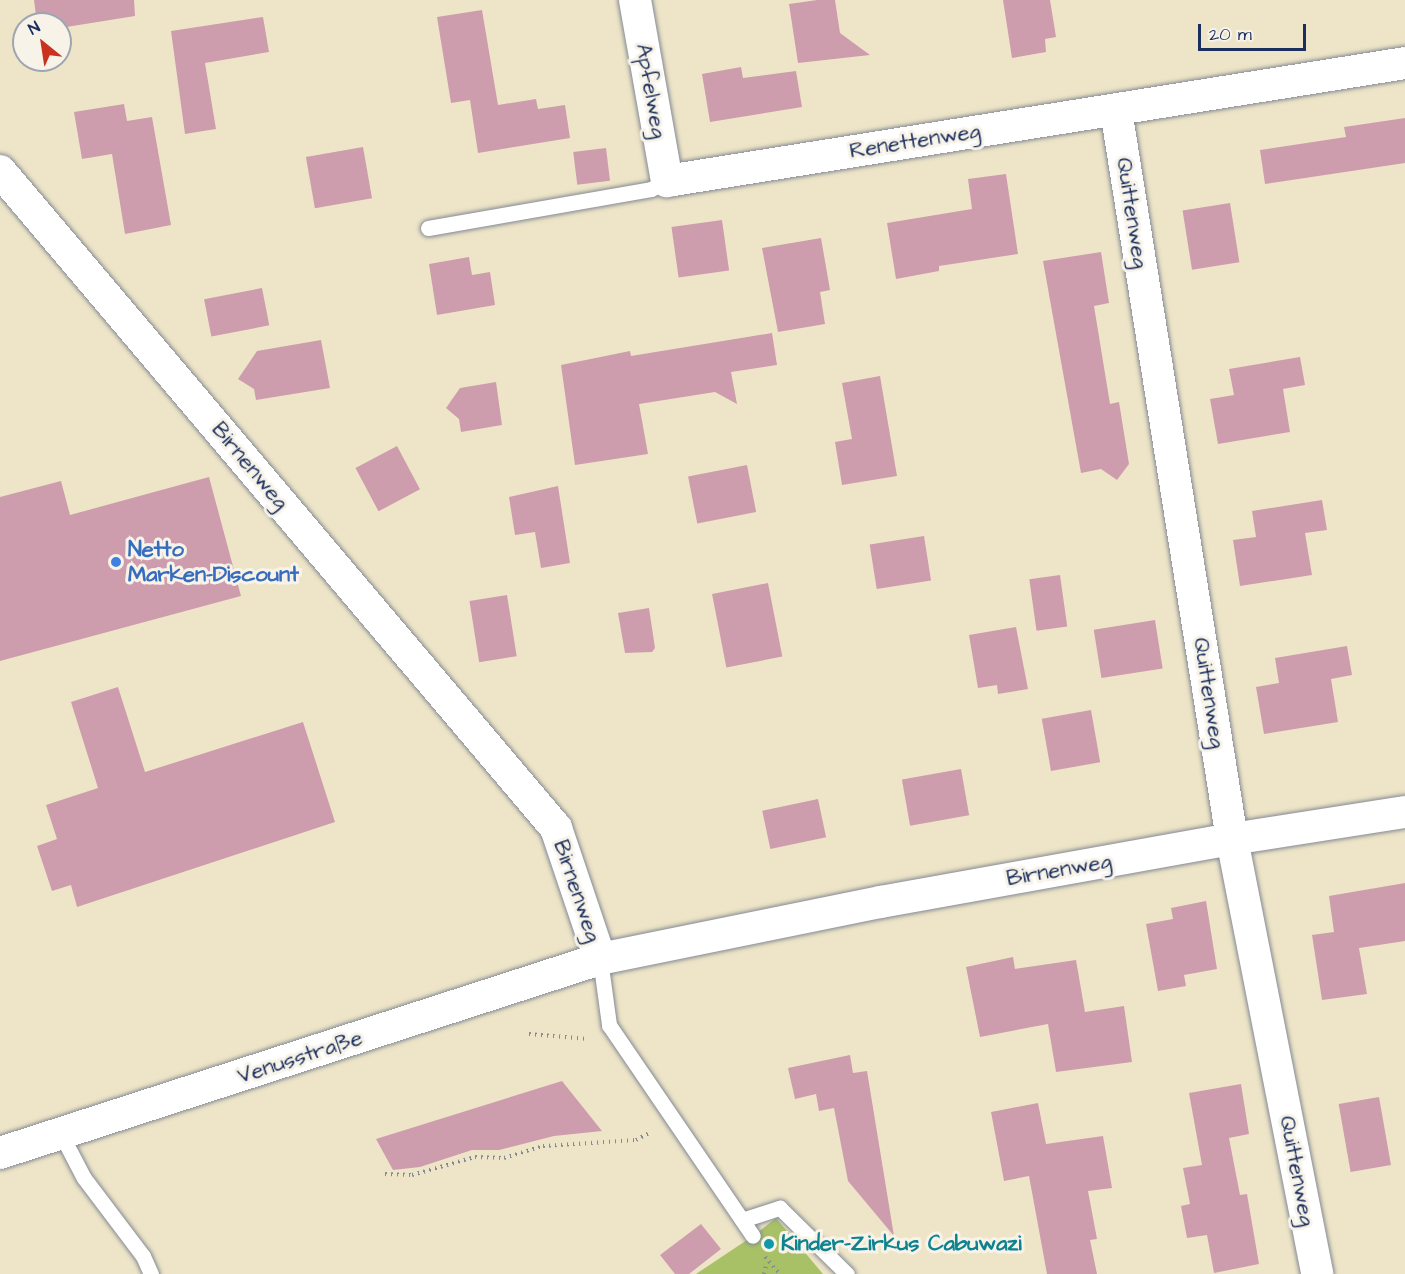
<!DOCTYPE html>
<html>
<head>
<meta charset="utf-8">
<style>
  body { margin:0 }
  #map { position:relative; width:1405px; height:1274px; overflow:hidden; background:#eee5c8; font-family:"Architects Daughter",sans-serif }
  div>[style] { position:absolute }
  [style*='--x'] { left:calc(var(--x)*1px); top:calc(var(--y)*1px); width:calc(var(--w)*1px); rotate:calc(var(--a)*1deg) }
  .green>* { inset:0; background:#a8c167 }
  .building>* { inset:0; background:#ce9dad; transform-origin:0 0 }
  .path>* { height:4px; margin-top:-2px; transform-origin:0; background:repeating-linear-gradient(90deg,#848a93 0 1.5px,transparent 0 6px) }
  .roads { filter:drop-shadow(0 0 2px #848a93) drop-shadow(0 0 2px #848a93) }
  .lane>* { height:15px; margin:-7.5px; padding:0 7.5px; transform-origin:7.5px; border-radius:7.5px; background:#fff }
  .street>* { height:32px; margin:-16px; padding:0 16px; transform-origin:16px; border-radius:16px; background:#fff }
  .dots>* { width:16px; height:16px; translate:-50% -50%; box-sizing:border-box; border:3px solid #f7f3e8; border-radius:50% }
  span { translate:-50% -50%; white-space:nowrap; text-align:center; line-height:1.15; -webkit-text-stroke:6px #f7f3e8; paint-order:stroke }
  .street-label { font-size:22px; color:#1b2f5e }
  .shop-label { font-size:22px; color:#366cbe; font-weight:700 }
  .left { translate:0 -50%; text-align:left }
  .culture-label { font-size:22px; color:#0d838f; font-weight:700 }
  .north { position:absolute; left:12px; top:12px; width:60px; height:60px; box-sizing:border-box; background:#f7f3e8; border:2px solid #9fa5b1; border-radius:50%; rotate:330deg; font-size:16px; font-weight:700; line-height:24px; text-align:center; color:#1b2f5e }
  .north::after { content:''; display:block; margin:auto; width:21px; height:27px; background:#c8321e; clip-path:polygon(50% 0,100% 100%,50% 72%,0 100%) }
  .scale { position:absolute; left:1198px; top:24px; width:108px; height:27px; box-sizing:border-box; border:3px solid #1b2f5e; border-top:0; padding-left:8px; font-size:18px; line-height:21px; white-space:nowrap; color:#1b2f5e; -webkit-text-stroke:4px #f7f3e8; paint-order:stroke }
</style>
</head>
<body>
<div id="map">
  <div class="green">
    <div style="clip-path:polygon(776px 1218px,823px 1274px,696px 1274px,753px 1236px)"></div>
  </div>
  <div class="building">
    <div style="clip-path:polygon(34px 0,134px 0,135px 16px,60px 28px,60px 24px,37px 24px)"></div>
    <div style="clip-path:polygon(817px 0,835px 0,840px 33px,870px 55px,798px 63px,789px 4px)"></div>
    <div style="clip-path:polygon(1003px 0,1050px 0,1056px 37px,1045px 39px,1046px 52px,1012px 58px)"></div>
    <div style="clip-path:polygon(482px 10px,498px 105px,536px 99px,538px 109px,565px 105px,570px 138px,478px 153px,470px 100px,451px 103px,437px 17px)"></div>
    <div style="clip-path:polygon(263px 17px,269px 52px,205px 63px,216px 129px,185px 134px,171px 31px)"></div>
    <div style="clip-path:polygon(741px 67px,743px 78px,796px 71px,802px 107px,710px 122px,702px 74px)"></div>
    <div style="clip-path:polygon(124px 104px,127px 121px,152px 117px,171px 225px,125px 234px,112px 154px,82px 159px,74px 112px)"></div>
    <div style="clip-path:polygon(1405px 118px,1405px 163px,1265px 184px,1260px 150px,1346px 137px,1344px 127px)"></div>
    <div style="left:363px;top:147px;width:52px;height:58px;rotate:80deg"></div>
    <div style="left:606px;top:148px;width:33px;height:33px;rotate:83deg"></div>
    <div style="clip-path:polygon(1006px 174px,1018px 254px,939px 266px,939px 271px,896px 279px,887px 223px,972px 209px,968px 179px)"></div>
    <div style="left:1230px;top:203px;width:60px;height:48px;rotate:81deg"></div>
    <div style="left:722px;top:220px;width:51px;height:51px;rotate:82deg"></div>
    <div style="clip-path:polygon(821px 238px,830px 290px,820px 292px,825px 324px,778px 332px,762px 248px)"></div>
    <div style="clip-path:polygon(1101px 252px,1109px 303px,1094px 306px,1110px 404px,1119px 402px,1129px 464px,1117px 480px,1101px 469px,1081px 473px,1043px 261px)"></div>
    <div style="clip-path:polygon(469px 257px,472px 275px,490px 272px,495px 305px,437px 315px,429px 264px)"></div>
    <div style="left:262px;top:288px;width:38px;height:59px;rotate:79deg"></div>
    <div style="clip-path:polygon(772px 333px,777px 365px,731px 372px,737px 404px,715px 392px,639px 404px,648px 454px,575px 465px,561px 365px,630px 351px,631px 356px)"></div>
    <div style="clip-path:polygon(321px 340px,330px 388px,256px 400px,254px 389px,238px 379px,257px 351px)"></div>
    <div style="clip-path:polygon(1300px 357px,1305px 385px,1283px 389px,1290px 432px,1218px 444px,1210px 399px,1234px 395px,1229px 369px)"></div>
    <div style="clip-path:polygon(880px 376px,897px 476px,842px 485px,835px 442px,852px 439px,842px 383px)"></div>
    <div style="clip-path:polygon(496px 382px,502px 425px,461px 432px,459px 419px,446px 408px,460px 388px)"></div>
    <div style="left:397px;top:446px;width:49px;height:47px;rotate:62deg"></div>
    <div style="left:747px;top:465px;width:48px;height:60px;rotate:79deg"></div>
    <div style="clip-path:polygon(209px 477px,241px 596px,0 661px,0 497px,61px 481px,70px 515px)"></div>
    <div style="clip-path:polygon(558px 486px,570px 563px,541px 568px,535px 532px,515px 535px,509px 497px)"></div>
    <div style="clip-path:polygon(1322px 500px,1327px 530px,1305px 533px,1312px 575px,1240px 586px,1233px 540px,1256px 537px,1252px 511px)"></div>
    <div style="left:924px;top:536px;width:45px;height:55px;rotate:81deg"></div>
    <div style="left:1060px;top:575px;width:52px;height:31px;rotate:82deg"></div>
    <div style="left:768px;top:583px;width:75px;height:57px;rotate:79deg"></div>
    <div style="left:507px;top:595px;width:62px;height:38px;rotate:81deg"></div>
    <div style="clip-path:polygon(649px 608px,655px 648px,652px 652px,625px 653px,618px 613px)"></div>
    <div style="left:1155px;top:620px;width:49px;height:62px;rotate:81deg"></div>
    <div style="clip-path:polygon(1016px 627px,1028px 689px,998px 694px,997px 685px,978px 688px,969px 635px)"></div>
    <div style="clip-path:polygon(1347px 646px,1352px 675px,1331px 679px,1338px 722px,1264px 734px,1256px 687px,1279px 683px,1275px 658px)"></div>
    <div style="clip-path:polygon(118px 687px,145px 772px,303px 722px,335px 822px,77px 907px,71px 885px,52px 891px,37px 846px,57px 839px,46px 805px,98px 788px,71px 702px)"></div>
    <div style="left:1091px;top:710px;width:53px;height:50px;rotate:80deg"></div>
    <div style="left:961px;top:769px;width:47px;height:60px;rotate:80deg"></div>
    <div style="left:818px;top:799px;width:39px;height:57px;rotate:78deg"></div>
    <div style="clip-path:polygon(1405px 883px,1405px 941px,1359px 948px,1367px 994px,1322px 1000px,1312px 935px,1334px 932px,1329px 896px)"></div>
    <div style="clip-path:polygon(1206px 901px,1217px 969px,1184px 975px,1186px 986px,1158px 991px,1146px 924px,1173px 919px,1171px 908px)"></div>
    <div style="clip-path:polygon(1013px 957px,1015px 969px,1076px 960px,1085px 1012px,1124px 1006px,1132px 1062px,1056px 1072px,1048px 1024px,980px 1037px,966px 967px)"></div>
    <div style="clip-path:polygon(850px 1055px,853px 1073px,867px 1071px,894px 1236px,848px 1181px,834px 1108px,819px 1111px,816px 1094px,795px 1099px,788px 1068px)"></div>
    <div style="clip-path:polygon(562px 1081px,602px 1131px,554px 1136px,499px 1150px,472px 1150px,420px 1167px,393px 1170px,376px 1139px)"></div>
    <div style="clip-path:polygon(1241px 1084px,1249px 1134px,1229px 1138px,1240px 1195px,1247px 1194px,1259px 1264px,1214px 1273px,1207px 1235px,1187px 1238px,1181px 1206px,1190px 1204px,1183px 1168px,1202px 1165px,1189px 1093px)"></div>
    <div style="left:1379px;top:1097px;width:69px;height:41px;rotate:80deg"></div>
    <div style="clip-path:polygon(1038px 1103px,1046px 1144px,1103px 1136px,1112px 1188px,1088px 1191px,1097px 1239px,1090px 1240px,1097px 1274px,1047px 1274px,1029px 1176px,1004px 1181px,991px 1112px)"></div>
    <div style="clip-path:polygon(701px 1224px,721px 1249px,689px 1274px,675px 1274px,660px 1255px)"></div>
  </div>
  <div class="path">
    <div style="--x:529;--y:1034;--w:59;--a:4.8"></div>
    <div style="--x:385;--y:1174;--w:27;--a:2"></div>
    <div style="--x:412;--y:1175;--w:66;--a:-15.9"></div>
    <div style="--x:475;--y:1157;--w:29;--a:2"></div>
    <div style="--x:504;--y:1158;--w:41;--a:-17.1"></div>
    <div style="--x:543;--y:1146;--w:93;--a:-3.7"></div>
    <div style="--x:636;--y:1140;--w:17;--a:-28"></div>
    <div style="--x:765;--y:1257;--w:23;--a:49"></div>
    <div style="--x:764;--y:1274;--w:12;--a:-76"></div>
  </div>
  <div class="roads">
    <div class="lane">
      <div style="--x:428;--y:228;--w:226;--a:-9.9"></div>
      <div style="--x:651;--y:189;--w:18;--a:-27"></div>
      <div style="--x:600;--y:959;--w:67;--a:82.2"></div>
      <div style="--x:609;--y:1025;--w:255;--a:55.7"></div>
      <div style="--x:62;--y:1136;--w:47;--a:62.4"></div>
      <div style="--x:84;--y:1178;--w:98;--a:52.9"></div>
      <div style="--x:143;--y:1256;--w:20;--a:66"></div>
      <div style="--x:742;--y:1220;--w:40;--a:-18"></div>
      <div style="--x:780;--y:1208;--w:94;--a:44.6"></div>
    </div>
    <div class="street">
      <div style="--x:635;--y:0;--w:184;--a:80"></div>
      <div style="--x:667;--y:181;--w:747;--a:-9.08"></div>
      <div style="--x:1116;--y:110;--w:738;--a:80.96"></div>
      <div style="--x:1232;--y:839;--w:443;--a:78.9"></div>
      <div style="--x:0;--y:171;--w:861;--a:49.76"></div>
      <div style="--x:556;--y:828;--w:138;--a:71.4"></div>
      <div style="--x:0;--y:1153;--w:631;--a:-17.92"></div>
      <div style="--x:600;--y:959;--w:287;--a:-11.5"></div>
      <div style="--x:881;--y:902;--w:357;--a:-10.2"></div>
      <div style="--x:1232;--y:839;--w:175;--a:-8.9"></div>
    </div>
  </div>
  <div class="dots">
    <div style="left:116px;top:562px;background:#3f7fe0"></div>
    <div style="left:769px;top:1244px;background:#0f9aa8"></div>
  </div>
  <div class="street-label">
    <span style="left:651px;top:91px;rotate:80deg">Apfelweg</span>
    <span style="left:915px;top:141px;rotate:-9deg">Renettenweg</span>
    <span style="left:1132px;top:213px;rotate:81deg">Quittenweg</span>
    <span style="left:250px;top:466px;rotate:50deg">Birnenweg</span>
    <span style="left:1209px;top:693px;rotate:81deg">Quittenweg</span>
    <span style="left:1059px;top:870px;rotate:-10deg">Birnenweg</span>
    <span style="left:577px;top:891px;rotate:71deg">Birnenweg</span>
    <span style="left:300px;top:1057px;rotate:-18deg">Venusstraße</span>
    <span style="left:1297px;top:1171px;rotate:79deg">Quittenweg</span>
  </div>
  <div class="shop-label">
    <span class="left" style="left:128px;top:562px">Netto<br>Marken-Discount</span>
  </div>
  <div class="culture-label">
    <span class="left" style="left:781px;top:1244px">Kinder-Zirkus Cabuwazi</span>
  </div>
  <div class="north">N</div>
  <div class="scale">20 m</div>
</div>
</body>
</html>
